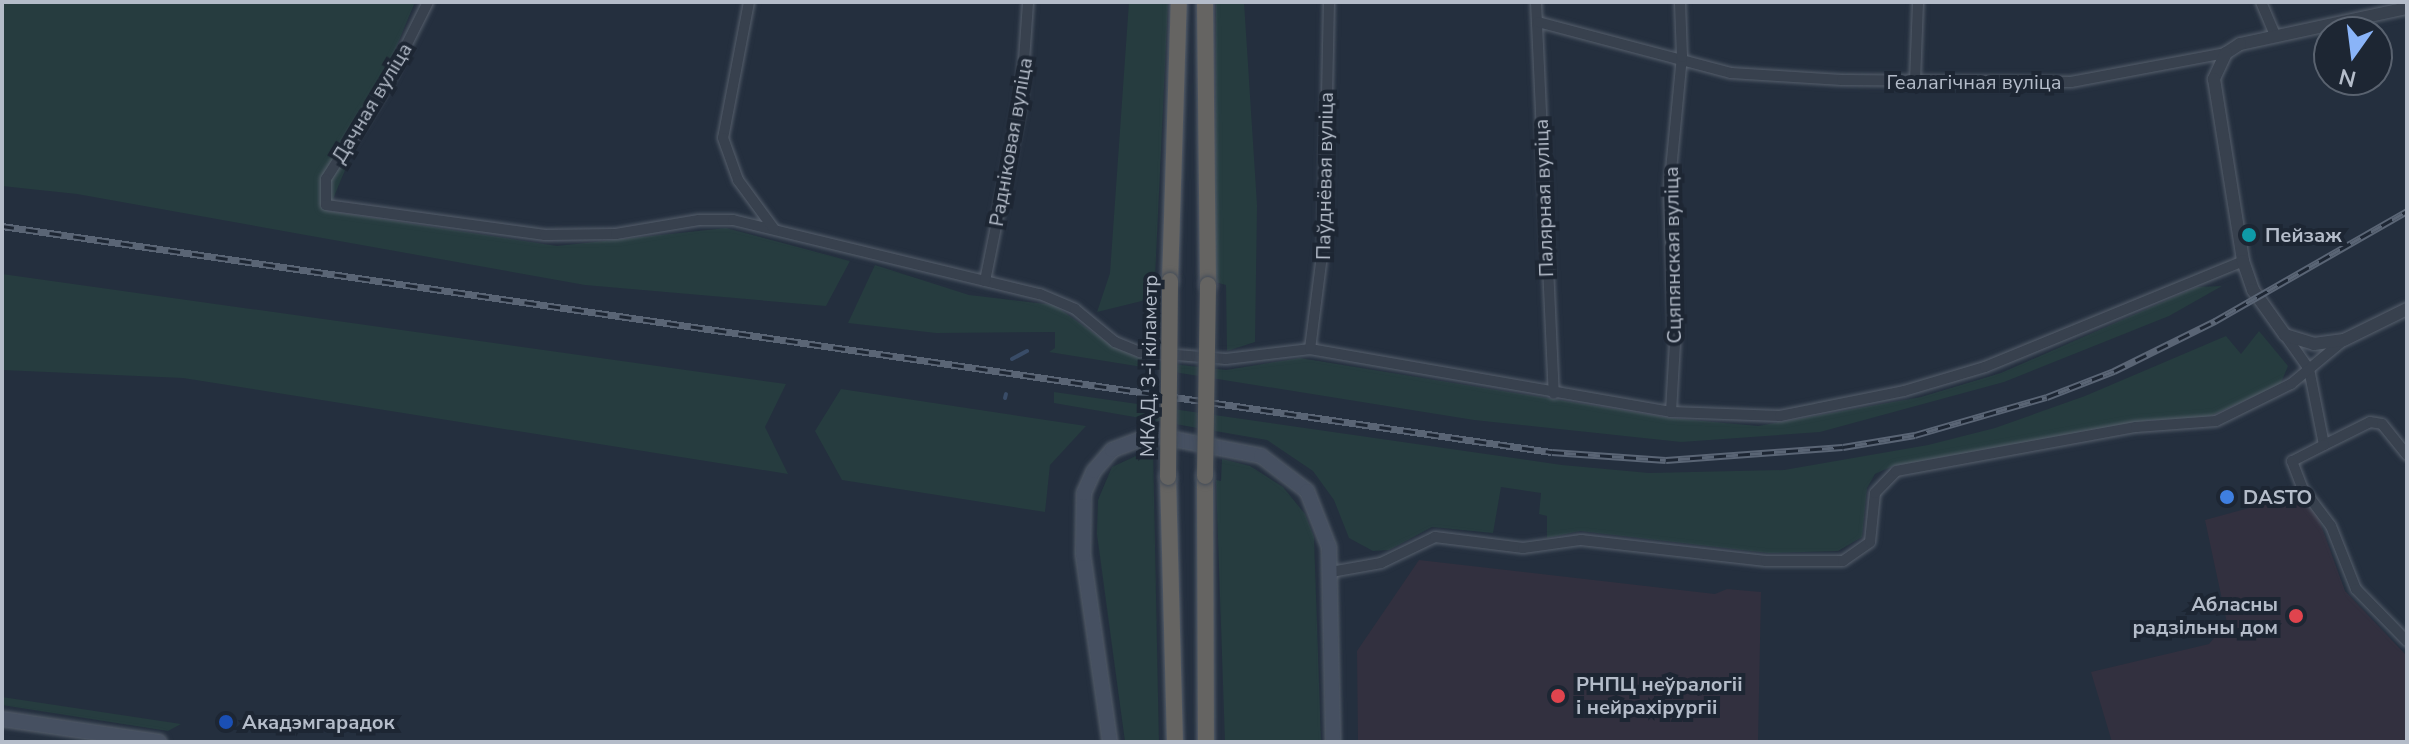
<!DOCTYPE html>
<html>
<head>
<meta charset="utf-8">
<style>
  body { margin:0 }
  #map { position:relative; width:2409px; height:744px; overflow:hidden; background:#242f3e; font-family:"Nunito Sans",sans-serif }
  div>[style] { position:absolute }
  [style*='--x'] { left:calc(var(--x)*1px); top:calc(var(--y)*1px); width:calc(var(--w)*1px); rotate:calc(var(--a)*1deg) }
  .medical>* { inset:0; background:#32303f }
  .green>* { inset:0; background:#263c3f }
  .stream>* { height:4px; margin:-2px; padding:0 2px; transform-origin:2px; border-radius:2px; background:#394c67 }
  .roads { filter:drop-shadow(0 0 2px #565f6c) drop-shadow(0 0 2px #565f6c) }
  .minor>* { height:10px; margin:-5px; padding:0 5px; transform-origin:5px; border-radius:5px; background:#38414e }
  .tertiary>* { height:12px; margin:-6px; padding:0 6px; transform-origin:6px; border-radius:6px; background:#38414e }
  .secondary>* { height:14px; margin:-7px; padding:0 7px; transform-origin:7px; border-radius:7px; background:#465061 }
  .trunk>* { height:16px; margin:-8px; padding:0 8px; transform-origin:8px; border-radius:8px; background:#656462 }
  .rail>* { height:7px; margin-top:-3.5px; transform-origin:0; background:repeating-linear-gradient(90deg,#1d2633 0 12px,#5a6575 0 24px); box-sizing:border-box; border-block:2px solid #5a6575 }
  .bridges { filter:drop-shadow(0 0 2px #434c59) drop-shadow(0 0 2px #434c59) }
  .trunk-bridge>* { height:16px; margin:-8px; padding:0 8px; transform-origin:8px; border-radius:8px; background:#656462 }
  .dots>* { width:22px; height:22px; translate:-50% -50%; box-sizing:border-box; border:4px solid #1d2633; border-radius:50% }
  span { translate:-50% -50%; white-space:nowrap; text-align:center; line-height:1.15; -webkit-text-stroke:8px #1d2633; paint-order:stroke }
  .street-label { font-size:20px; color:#b4bcc9 }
  .poi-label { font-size:20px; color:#b4bcc9; font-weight:700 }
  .left { translate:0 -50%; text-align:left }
  .right { translate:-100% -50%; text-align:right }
  .frame { position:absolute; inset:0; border:4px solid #b4bcc9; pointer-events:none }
  .north { position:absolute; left:2313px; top:16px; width:80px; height:80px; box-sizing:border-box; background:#1d2633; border:2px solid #59626f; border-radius:50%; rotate:194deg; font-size:22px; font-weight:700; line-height:32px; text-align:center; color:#b4bcc9 }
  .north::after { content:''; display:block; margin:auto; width:28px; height:36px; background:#8ab4f8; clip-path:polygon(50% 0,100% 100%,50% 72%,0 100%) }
</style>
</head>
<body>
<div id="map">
  <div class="medical">
    <div style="clip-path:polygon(2300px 494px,2317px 514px,2345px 591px,2407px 656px,2407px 742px,2112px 742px,2091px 672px,2209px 644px,2227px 623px,2205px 520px)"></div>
    <div style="clip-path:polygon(1419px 560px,1715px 594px,1727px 589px,1761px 592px,1758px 742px,1358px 742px,1357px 651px)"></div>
  </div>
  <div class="green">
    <div style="clip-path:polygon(2px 2px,415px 2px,328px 211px,557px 246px,726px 228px,850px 261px,826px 306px,585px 285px,77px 194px,2px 186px)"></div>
    <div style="clip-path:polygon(1129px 2px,1168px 2px,1154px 298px,1097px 312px,1110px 273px)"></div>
    <div style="clip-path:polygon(1216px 2px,1244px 2px,1257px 205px,1255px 342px,1227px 351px,1226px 285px,1215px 282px)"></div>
    <div style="clip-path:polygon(875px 265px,969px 295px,1054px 305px,1112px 346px,1146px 361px,1226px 370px,1300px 358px,1670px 418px,1758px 426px,1921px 397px,2001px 373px,2197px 287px,2222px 286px,2169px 316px,2004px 382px,1820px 432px,1681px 442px,1474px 420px,1049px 352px,1055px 348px,1055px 332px,936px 333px,848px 323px)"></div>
    <div style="clip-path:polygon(2px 274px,786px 384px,765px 427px,788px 474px,183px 378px,2px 370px)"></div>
    <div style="clip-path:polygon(2259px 331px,2288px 366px,2280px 385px,2201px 420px,2149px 420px,1893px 466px,1875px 474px,1867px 488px,1862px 537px,1838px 551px,1768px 553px,1580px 531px,1547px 538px,1547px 516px,1539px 514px,1541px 493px,1501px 487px,1493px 533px,1432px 527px,1389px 550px,1373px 551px,1349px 538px,1334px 500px,1313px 471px,1267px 440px,1054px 403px,1054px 392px,1562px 465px,1649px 473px,1784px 470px,1928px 445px,1995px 428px,2085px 396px,2226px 336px,2241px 354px)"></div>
    <div style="clip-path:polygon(841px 389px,1086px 426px,1050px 465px,1045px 512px,842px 480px,815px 431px)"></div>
    <div style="clip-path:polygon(1153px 448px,1159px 742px,1125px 742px,1097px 534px,1098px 500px,1112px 467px)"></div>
    <div style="clip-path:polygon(1222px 459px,1250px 466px,1283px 487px,1305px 514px,1314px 537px,1321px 742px,1225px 742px,1216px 480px,1221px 481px)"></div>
    <div style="clip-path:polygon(2px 697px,181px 724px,168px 731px,2px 705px)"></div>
  </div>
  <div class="stream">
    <div style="--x:1012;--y:359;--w:17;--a:-28"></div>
    <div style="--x:1005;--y:398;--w:4;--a:-76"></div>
  </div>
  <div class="roads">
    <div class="minor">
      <div style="--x:428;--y:2;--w:89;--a:116.6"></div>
      <div style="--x:388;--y:82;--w:115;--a:122.6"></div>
      <div style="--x:326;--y:179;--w:26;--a:90"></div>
      <div style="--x:326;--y:205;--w:221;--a:7.8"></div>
      <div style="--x:545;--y:235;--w:71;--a:-0.8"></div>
      <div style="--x:616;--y:234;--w:84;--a:-9.6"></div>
      <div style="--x:699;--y:220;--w:34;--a:0"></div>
      <div style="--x:733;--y:220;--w:316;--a:13.6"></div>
      <div style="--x:1040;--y:294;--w:38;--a:23"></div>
      <div style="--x:1075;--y:309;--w:52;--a:39.5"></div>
      <div style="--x:1115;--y:342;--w:27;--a:22"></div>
      <div style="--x:1140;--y:352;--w:86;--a:4.7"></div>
      <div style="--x:1226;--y:359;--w:85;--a:-6.8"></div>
      <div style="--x:1310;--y:349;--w:366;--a:9.9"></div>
      <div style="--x:1671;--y:412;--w:109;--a:2.1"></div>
      <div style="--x:1780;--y:416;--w:126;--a:-11.4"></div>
      <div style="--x:1904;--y:391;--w:84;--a:-16.5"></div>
      <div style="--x:1985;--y:367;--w:279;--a:-22.3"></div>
      <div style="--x:749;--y:2;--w:138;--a:100.8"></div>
      <div style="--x:723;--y:138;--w:45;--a:70.3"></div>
      <div style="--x:738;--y:180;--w:61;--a:53.7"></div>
      <div style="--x:1536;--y:2;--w:392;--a:87.4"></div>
      <div style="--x:2261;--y:2;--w:34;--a:67"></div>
      <div style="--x:1538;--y:22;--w:200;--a:14.8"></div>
      <div style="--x:1731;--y:73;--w:111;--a:3.6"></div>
      <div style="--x:1842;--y:80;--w:229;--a:0.5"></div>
      <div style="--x:2071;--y:82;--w:158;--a:-10.6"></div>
      <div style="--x:1915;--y:81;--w:79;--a:-87.8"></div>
      <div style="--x:985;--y:281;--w:182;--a:-78.6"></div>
      <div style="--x:1021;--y:103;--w:101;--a:-86"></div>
      <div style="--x:2285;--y:335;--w:42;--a:54.8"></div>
      <div style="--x:2309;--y:369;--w:77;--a:78.8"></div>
      <div style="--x:2324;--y:445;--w:51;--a:-26.6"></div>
      <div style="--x:2370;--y:422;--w:12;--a:9"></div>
      <div style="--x:2382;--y:424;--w:40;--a:51"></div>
      <div style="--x:1310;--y:349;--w:111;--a:-82.7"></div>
      <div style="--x:1324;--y:239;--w:237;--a:-88.8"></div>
      <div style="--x:1671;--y:412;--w:69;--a:-86.7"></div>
      <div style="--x:1675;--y:343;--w:152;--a:-92.3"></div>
      <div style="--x:1669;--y:191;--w:135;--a:-84.5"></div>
      <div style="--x:1682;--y:57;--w:55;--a:-92.1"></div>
      <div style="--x:2324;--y:445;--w:36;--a:153"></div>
      <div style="--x:2292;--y:461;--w:30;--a:69"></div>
      <div style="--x:2303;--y:489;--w:46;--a:52.9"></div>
      <div style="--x:2331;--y:526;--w:68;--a:68.4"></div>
      <div style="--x:2356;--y:589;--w:73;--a:45.6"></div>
      <div style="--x:1331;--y:572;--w:51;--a:-10.2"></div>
      <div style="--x:1381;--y:563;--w:60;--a:-25.7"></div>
      <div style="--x:1435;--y:537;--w:89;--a:7.1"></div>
      <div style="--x:1523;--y:548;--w:59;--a:-7.9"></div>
      <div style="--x:1581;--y:540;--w:186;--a:6.5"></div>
      <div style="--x:1766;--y:561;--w:77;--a:0"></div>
      <div style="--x:1843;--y:561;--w:33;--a:-35"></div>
      <div style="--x:1870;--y:542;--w:49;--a:-84.2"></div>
      <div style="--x:1875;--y:493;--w:30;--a:-46"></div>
      <div style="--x:1896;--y:471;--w:244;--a:-10.4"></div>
      <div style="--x:2136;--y:427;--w:80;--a:-4.3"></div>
      <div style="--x:2216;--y:421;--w:84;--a:-26.3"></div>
      <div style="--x:2291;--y:384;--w:69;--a:-39.7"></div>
    </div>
    <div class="tertiary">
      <div style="--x:2407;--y:8;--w:171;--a:167.8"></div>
      <div style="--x:2240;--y:44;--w:17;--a:147"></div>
      <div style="--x:2226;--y:53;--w:29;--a:115"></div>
      <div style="--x:2214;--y:79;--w:184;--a:80.9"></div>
      <div style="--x:2243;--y:261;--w:31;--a:71"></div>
      <div style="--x:2253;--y:290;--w:55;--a:54.6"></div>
      <div style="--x:2285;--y:335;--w:30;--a:17"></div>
      <div style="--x:2314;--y:344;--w:30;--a:-8"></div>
      <div style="--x:2344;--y:340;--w:70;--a:-26.2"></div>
    </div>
    <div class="secondary">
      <div style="--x:2;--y:719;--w:159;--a:8.3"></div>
      <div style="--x:1110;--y:742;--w:190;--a:-98.2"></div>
      <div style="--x:1083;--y:554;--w:61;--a:-89.1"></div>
      <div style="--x:1084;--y:493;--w:24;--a:-66"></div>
      <div style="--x:1094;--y:471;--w:28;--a:-49"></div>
      <div style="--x:1112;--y:450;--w:43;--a:-20.6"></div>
      <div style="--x:1152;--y:435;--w:111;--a:10.9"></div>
      <div style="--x:1261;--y:456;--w:58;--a:37.3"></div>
      <div style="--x:1307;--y:491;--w:60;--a:68.6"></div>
      <div style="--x:1329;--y:547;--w:195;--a:88.8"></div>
    </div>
    <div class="trunk">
      <div style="--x:1205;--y:2;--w:283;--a:89.4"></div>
      <div style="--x:1170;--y:281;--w:279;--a:-88.2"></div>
      <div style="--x:1205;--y:476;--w:266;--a:89.8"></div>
      <div style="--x:1168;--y:477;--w:265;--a:88.5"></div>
    </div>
  </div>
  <div class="rail">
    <div style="--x:2;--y:226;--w:1566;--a:8.3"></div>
    <div style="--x:1552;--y:452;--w:114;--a:4"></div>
    <div style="--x:1666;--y:460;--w:177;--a:-4.2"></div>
    <div style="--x:1843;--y:447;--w:73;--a:-9.5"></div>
    <div style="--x:1915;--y:435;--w:137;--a:-16.1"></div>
    <div style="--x:2047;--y:397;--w:72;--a:-21.2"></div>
    <div style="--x:2114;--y:371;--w:113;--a:-26.3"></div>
    <div style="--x:2215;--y:321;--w:221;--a:-29.8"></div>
  </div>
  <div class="bridges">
    <div class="trunk-bridge">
      <div style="--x:1205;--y:476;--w:191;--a:-89.1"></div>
      <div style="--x:1168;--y:477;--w:196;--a:-89.4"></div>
    </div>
  </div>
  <div class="dots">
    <div style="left:2249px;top:235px;background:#0f9aa8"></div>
    <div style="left:2227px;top:497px;background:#3f7fe0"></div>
    <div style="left:2296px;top:616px;background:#e0444e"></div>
    <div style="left:1558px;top:696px;background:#e0444e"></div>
    <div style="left:226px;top:722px;background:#1a4fb4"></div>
  </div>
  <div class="street-label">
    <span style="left:1974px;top:82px">Геалагічная вуліца</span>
    <span style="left:372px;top:103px;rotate:-59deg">Дачная вуліца</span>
    <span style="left:1011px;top:142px;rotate:-80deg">Радніковая вуліца</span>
    <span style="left:1325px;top:176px;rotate:-89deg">Паўднёвая вуліца</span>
    <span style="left:1544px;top:198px;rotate:-92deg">Палярная вуліца</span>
    <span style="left:1673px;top:255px;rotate:-91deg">Сцяпянская вуліца</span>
    <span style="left:1149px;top:366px;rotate:-89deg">МКАД, 3-і кіламетр</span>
  </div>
  <div class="poi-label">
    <span class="left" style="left:2265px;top:235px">Пейзаж</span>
    <span class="left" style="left:2243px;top:497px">DASTO</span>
    <span class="right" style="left:2278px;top:616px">Абласны<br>радзільны дом</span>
    <span class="left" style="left:1576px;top:696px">РНПЦ неўралогіі<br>і нейрахірургіі</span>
    <span class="left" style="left:242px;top:722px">Акадэмгарадок</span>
  </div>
  <div class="frame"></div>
  <div class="north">N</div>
</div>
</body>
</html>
